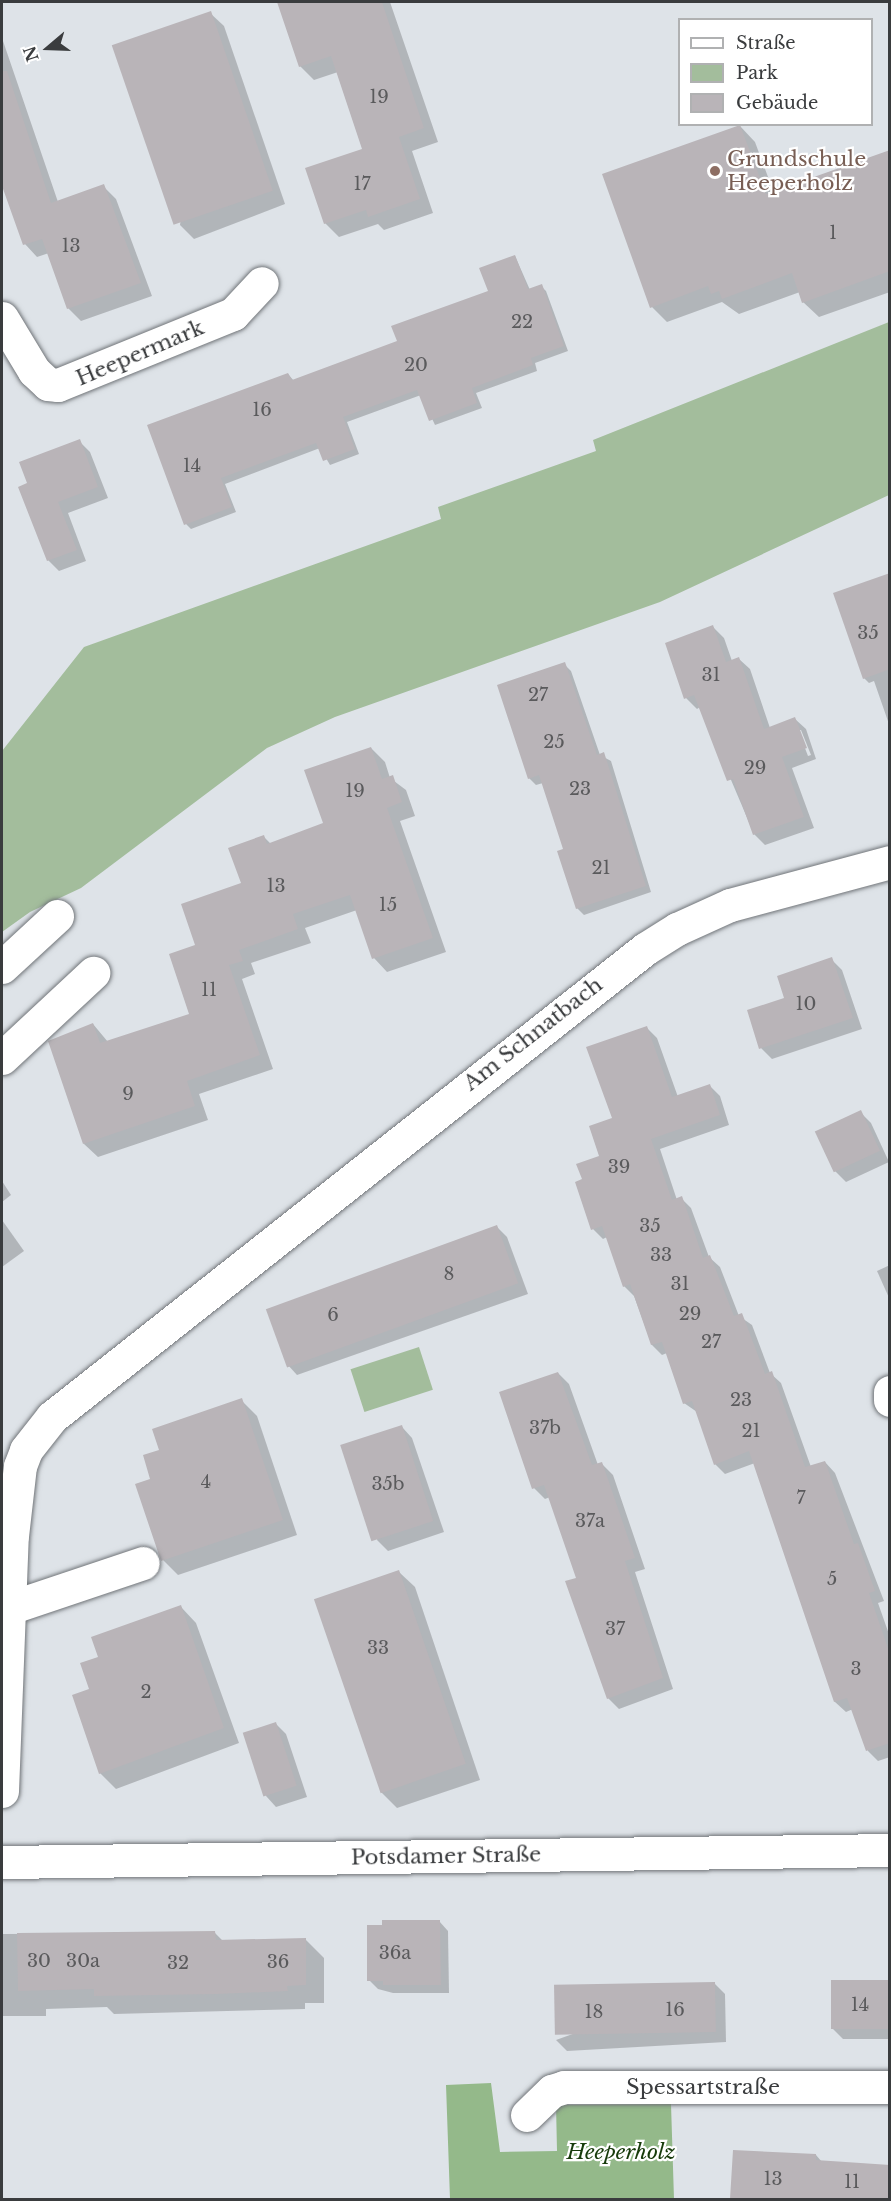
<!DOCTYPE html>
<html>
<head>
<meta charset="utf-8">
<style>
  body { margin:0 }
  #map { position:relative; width:891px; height:2201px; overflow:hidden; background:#dee3e8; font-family:"Libre Baskerville",serif }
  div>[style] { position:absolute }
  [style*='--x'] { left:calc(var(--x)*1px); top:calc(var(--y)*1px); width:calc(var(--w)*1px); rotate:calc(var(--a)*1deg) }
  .green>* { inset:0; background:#a3bd9c; transform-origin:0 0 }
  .forest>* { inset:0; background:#94b98a }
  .shadow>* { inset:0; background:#0003 }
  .building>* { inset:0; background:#b9b4b8; transform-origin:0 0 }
  .roads { filter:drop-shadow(0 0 2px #717579) drop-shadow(0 0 2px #717579) }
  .minor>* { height:33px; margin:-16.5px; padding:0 16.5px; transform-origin:16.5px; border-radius:16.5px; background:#fff }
  .dots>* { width:16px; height:16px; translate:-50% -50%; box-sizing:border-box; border:3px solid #fff; border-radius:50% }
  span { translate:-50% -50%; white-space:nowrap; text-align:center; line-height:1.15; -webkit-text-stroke:4.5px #fff; paint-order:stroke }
  .number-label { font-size:18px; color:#5a5a5c }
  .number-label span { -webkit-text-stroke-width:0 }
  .education-label { font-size:21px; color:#785e54 }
  .left { translate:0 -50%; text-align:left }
  .street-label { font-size:21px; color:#3a3c3e }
  .park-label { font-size:21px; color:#173b0b; font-style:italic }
  .frame { position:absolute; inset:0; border:3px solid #3a3c3e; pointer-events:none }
  .legend { position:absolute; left:678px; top:18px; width:195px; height:108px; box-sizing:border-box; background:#fff; border:2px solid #b0b1b2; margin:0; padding:8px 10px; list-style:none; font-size:18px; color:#3a3c3e }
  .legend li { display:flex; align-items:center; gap:12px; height:30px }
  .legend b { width:30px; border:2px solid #b0b1b2 }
  .north { position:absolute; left:18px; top:18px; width:60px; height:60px; -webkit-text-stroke:4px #fff; paint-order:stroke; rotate:251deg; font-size:16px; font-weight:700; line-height:24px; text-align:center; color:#3a3c3e }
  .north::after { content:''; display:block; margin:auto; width:21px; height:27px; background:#3a3c3e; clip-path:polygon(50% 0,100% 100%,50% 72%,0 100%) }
</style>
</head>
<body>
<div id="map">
  <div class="green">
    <div style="clip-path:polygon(889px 322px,889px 495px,660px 602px,335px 717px,267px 748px,81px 888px,30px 912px,2px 932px,2px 751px,84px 647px,441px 519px,438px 507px,596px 451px,593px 440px)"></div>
    <div style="left:419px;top:1347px;width:45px;height:72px;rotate:72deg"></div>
  </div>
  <div class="forest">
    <div style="clip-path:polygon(491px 2083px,500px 2152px,557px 2151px,556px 2105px,671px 2104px,674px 2199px,450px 2199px,446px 2085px)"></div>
  </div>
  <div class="shadow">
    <div style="clip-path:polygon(292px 2px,390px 2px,438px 142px,412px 151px,433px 213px,384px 230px,378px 224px,339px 237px,325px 223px,364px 150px,338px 72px,314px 80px,300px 66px,280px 6px)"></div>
    <div style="clip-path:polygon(210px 13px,224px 26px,285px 204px,194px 239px,180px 225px)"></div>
    <div style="clip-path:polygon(2px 38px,58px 202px,103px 186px,116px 199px,152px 296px,81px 321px,68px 308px,49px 253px,37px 257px,25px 244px,2px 182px)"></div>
    <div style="clip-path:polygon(740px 126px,755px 142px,774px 193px,890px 151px,890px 292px,819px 317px,803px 302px,800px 292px,739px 314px,722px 302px,667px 322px,652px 307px)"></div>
    <div style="clip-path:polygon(515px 256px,530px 290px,541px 286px,546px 291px,568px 351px,535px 363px,537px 371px,476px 393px,482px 408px,435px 425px,421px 395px,347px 422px,359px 454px,330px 465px,320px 448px,225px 484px,236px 512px,191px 529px,186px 524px,288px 374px,294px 381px,399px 342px,490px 292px)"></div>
    <div style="clip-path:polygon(79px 441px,90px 452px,108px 498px,68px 513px,86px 561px,59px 571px,48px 560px,29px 484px)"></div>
    <div style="clip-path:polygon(890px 575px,890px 727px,874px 681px,869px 683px,864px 678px)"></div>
    <div style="clip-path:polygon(evenodd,713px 627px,724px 638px,732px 661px,739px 659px,750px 669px,770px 728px,795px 719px,806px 729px,816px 759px,792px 768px,814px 828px,765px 845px,754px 834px,700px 707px,697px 709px,686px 698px,713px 627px,798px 730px,801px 730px,811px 755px,808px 756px,798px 730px)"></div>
    <div style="clip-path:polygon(564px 664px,571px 671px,600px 755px,611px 761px,651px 892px,584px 915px,577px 908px,565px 850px,543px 783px,536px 785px,529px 778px)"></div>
    <div style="clip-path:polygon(371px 748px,385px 762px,390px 778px,406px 790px,415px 816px,400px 821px,446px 952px,387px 972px,374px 958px,357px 910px,305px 928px,311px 943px,251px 963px,255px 974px,242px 979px,273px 1069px,199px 1094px,208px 1120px,98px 1157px,84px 1144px,93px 1024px,108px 1042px,191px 1015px,197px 945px,243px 884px,264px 837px,271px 844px,325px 824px)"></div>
    <div style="clip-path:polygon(831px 959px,842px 970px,862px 1029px,772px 1059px,761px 1048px,749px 1011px,785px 999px)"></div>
    <div style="clip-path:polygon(647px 1028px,657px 1038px,678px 1097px,710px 1086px,720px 1096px,729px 1125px,660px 1149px,677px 1200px,681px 1198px,691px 1208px,709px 1257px,720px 1267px,739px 1316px,752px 1325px,770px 1373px,781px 1383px,811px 1467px,825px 1462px,835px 1473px,884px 1601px,878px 1603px,890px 1637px,890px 1757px,878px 1761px,868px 1751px,853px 1709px,846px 1712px,835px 1702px,755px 1463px,725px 1474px,715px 1464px,697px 1412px,684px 1403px,667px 1353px,662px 1355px,652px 1345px,634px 1296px,624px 1286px,607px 1237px,603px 1239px,593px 1229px,584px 1180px,601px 1157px)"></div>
    <div style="clip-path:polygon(860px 1112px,871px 1123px,889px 1162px,846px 1182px,835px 1171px)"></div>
    <div style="clip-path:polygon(2px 1181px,11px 1195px,2px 1202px)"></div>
    <div style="clip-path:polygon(2px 1220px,24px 1251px,2px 1267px)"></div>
    <div style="clip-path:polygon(496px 1226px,507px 1237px,528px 1294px,297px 1375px,287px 1364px)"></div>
    <div style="clip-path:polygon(890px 1265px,890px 1300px,877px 1271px)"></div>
    <div style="clip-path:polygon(558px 1373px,569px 1384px,598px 1465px,602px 1464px,613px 1475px,645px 1569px,635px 1572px,673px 1689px,619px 1709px,608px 1698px,578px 1579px,550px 1497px,545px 1499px,534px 1488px)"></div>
    <div style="clip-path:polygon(241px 1400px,257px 1416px,297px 1535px,178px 1575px,163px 1560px,152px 1480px,161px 1451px)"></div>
    <div style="clip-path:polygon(402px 1427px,412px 1438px,444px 1532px,388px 1551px,377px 1540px)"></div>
    <div style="clip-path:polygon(399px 1572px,415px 1587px,480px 1780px,397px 1808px,382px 1793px,316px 1600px)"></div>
    <div style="clip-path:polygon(181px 1607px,196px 1623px,239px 1743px,116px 1789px,100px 1773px,74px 1696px,91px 1690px,100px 1658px)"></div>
    <div style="clip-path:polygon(275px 1723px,286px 1734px,307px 1797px,276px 1807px,266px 1796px)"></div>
    <div style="clip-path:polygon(439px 1921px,448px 1931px,449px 1993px,393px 1993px,378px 1989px,369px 1980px)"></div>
    <div style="clip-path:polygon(215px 1933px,224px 1942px,306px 1940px,324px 1958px,324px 2003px,305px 2003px,305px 2009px,114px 2014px,107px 2007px,46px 2009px,46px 2016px,2px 2016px,2px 1934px)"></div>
    <div style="clip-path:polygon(890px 1981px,890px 2039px,843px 2039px,832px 2028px)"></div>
    <div style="clip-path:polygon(714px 1983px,725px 1994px,726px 2042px,567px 2051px,556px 2040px)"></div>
    <div style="clip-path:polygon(816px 2155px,822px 2162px,890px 2166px,890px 2200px,731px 2198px)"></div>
  </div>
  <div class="building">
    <div style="clip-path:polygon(277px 2px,382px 2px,424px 128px,399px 137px,420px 199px,368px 217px,366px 210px,324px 224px,305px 168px,362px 149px,331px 56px,299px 67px)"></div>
    <div style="left:211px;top:11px;width:190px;height:105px;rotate:71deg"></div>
    <div style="clip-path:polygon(2px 71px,7px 71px,51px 203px,104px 184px,141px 283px,67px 309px,42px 239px,23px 245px,2px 186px)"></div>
    <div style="clip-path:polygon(740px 125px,766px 194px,890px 150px,890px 271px,802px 303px,792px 273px,722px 299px,719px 291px,711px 294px,708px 286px,650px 308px,602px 174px)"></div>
    <div style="clip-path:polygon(515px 255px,528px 289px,542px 284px,564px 346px,531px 358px,533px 365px,472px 388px,477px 403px,429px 421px,417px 390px,343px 417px,355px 449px,323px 461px,316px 443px,221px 478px,232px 507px,184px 525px,147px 425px,288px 373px,292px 380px,397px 341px,391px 326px,488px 291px,479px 268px)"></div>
    <div style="clip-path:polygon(80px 439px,98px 487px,58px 502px,77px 550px,47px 561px,18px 487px,27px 483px,19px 462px)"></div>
    <div style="clip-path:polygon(890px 573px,890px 669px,863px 679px,833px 593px)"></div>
    <div style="clip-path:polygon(713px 625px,726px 662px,739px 657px,764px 729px,795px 717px,807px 748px,782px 757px,804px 817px,753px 835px,733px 779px,727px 781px,694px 695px,684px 699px,665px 643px)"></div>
    <div style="clip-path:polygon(565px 662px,597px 755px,604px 752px,646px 886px,576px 909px,557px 851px,563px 849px,539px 775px,528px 779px,497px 685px)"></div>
    <div style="clip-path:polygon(371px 747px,382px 779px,393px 775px,402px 802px,387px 808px,433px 938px,372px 959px,350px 895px,293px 914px,298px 929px,239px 950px,243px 961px,229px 965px,260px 1055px,187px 1081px,195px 1106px,83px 1144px,48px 1041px,93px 1023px,100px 1043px,189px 1014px,169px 954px,195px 945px,181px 904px,241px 883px,228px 848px,264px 835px,267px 844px,323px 823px,304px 770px)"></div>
    <div style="clip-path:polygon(832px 957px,853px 1018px,759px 1049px,747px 1010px,784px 998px,777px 976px)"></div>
    <div style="clip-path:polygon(647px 1026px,672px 1097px,710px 1084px,720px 1115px,651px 1139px,672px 1200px,682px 1196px,703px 1258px,710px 1255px,734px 1316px,742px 1313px,765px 1374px,772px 1371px,805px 1467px,825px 1461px,854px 1544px,858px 1543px,875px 1591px,869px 1593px,890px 1654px,890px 1743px,866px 1751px,847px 1698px,834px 1702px,749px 1451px,714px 1465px,692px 1401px,683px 1404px,662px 1342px,651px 1345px,630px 1284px,623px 1287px,602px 1226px,591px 1230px,575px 1182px,582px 1179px,576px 1164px,599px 1156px,589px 1126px,612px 1118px,586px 1047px)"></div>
    <div style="left:861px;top:1110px;width:45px;height:51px;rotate:65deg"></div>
    <div style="left:497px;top:1225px;width:62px;height:246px;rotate:70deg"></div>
    <div style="clip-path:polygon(558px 1372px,592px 1465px,602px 1462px,635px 1558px,625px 1561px,663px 1678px,607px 1699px,565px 1581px,576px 1578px,544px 1485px,532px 1489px,499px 1392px)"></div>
    <div style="clip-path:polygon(242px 1398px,283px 1520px,161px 1561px,135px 1484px,150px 1479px,143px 1455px,159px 1450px,152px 1429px)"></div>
    <div style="left:402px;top:1425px;width:101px;height:65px;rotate:72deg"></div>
    <div style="left:399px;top:1570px;width:205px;height:90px;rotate:71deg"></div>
    <div style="clip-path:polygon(181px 1605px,224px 1728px,99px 1774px,72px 1695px,89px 1689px,80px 1663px,98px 1657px,91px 1637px)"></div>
    <div style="left:276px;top:1722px;width:67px;height:35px;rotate:72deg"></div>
    <div style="clip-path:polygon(382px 1920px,440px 1920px,441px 1985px,383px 1985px,383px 1981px,367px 1981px,367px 1925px,382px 1925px)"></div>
    <div style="clip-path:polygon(215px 1931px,216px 1940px,306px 1938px,306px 1985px,287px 1986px,288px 1991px,217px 1994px,94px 1996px,94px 1989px,18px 1991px,17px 1933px)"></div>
    <div style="left:831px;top:1980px;width:59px;height:49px"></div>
    <div style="left:715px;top:1982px;width:50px;height:161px;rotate:89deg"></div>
    <div style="clip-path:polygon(733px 2150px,816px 2154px,816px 2160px,890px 2165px,890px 2199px,730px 2199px)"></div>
  </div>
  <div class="roads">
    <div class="minor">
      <div style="--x:2;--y:318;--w:62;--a:58.9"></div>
      <div style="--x:34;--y:371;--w:19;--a:43"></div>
      <div style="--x:48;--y:384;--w:10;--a:6"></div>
      <div style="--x:58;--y:385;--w:189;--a:-22.1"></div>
      <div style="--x:233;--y:314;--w:42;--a:-46.9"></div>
      <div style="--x:2;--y:967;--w:75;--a:-42.8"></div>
      <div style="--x:2;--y:1058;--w:125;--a:-43"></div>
      <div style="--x:890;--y:1392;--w:8;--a:90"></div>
      <div style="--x:9;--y:1608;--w:141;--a:-18.6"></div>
      <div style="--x:2;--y:1791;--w:255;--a:-87.8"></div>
      <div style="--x:12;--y:1536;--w:70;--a:-83.5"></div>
      <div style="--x:20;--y:1466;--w:17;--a:-69"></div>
      <div style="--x:26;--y:1450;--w:42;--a:-51.8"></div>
      <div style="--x:52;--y:1417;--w:755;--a:-38.28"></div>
      <div style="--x:645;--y:949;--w:38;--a:-32"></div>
      <div style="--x:677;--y:929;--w:58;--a:-24.4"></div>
      <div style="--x:730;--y:905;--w:166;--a:-15"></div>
      <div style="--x:2;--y:1862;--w:888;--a:-0.77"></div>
      <div style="--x:527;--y:2115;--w:35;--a:-44"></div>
      <div style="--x:552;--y:2091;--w:13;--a:-18"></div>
      <div style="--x:564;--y:2087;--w:326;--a:0"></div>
    </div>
  </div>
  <div class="dots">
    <div style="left:715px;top:171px;background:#8d6e63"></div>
  </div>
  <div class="number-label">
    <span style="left:379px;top:97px">19</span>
    <span style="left:362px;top:184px">17</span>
    <span style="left:833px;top:233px">1</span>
    <span style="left:71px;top:246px">13</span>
    <span style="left:522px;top:322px">22</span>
    <span style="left:416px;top:365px">20</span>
    <span style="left:262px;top:410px">16</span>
    <span style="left:192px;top:466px">14</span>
    <span style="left:868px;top:633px">35</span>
    <span style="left:711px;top:675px">31</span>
    <span style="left:538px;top:695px">27</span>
    <span style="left:554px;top:742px">25</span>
    <span style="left:755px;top:768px">29</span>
    <span style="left:580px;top:789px">23</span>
    <span style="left:355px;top:791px">19</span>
    <span style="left:601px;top:868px">21</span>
    <span style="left:276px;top:886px">13</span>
    <span style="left:388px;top:905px">15</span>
    <span style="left:209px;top:990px">11</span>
    <span style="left:806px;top:1004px">10</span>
    <span style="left:128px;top:1094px">9</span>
    <span style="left:619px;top:1167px">39</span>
    <span style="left:650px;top:1226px">35</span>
    <span style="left:661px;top:1255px">33</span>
    <span style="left:449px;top:1274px">8</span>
    <span style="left:680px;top:1284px">31</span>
    <span style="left:690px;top:1314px">29</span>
    <span style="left:333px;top:1315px">6</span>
    <span style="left:711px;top:1342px">27</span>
    <span style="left:741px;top:1400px">23</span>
    <span style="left:545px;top:1428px">37b</span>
    <span style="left:751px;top:1431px">21</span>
    <span style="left:206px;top:1482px">4</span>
    <span style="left:388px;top:1484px">35b</span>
    <span style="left:801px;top:1498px">7</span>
    <span style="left:590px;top:1521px">37a</span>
    <span style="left:832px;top:1579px">5</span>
    <span style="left:615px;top:1629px">37</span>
    <span style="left:378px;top:1648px">33</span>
    <span style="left:856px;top:1669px">3</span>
    <span style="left:146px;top:1692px">2</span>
    <span style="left:395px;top:1953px">36a</span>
    <span style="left:39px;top:1961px">30</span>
    <span style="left:83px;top:1961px">30a</span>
    <span style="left:278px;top:1962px">36</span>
    <span style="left:178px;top:1963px">32</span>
    <span style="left:860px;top:2005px">14</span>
    <span style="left:675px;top:2010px">16</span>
    <span style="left:594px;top:2012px">18</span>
    <span style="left:773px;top:2179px">13</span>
    <span style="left:852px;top:2182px">11</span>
  </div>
  <div class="education-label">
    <span class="left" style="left:727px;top:171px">Grundschule<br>Heeperholz</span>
  </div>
  <div class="street-label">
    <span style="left:140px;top:353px;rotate:-23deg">Heepermark</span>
    <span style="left:533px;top:1034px;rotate:-38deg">Am Schnatbach</span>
    <span style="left:446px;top:1856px;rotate:-1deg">Potsdamer Straße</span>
    <span style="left:703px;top:2087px">Spessartstraße</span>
  </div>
  <div class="park-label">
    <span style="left:621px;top:2152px">Heeperholz</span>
  </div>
  <div class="frame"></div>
  <ul class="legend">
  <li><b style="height:8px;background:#fff"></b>Straße</li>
  <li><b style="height:16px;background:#a3bd9c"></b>Park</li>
  <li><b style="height:16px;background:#b9b4b8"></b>Gebäude</li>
  </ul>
  <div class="north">N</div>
</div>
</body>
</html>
